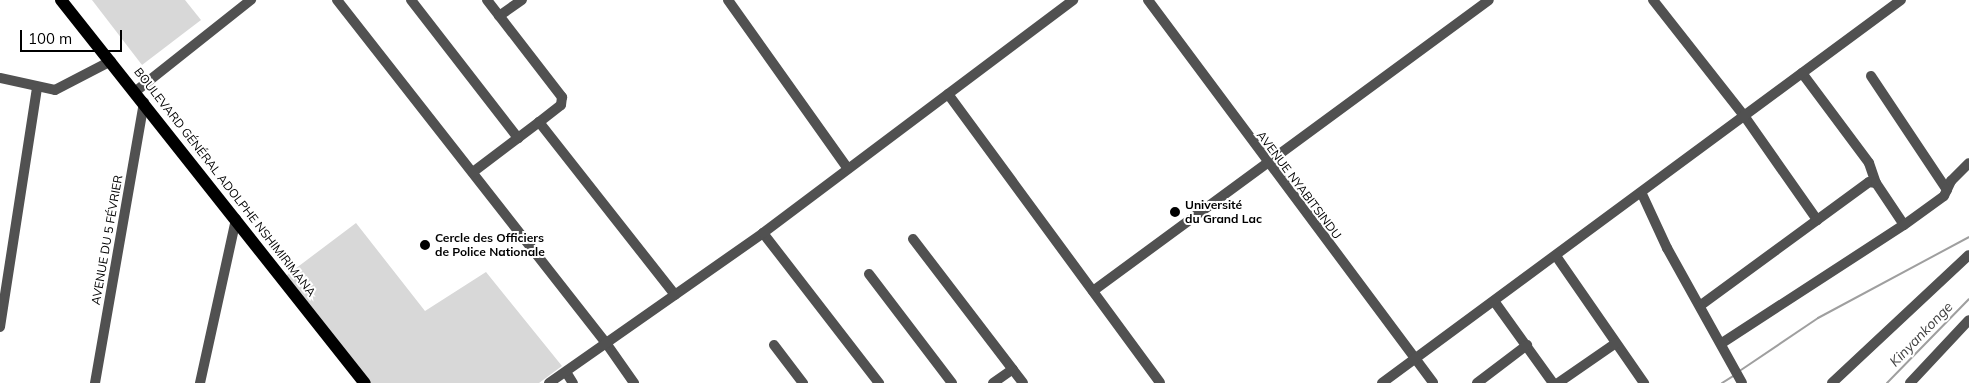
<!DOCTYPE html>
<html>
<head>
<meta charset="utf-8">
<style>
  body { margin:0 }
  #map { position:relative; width:1969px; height:383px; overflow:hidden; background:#fff; font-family:Mulish,sans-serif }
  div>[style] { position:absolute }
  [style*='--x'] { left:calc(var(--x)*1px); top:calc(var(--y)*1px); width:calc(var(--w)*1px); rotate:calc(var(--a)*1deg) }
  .green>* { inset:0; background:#d8d8d8 }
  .stream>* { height:2px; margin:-1px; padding:0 1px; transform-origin:1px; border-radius:1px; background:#9f9f9f }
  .minor>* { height:10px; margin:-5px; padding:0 5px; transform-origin:5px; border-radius:5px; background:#515151 }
  .major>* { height:12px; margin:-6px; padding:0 6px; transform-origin:6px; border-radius:6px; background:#000 }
  .dots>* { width:14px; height:14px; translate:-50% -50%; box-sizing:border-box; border:2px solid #fff; border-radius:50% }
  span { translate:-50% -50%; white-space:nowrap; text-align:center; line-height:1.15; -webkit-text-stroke:4px #fff; paint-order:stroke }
  .street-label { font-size:12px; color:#000 }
  .poi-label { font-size:12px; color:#000; font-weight:700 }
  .left { translate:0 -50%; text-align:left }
  .water-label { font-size:14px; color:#404040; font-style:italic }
  .scale { position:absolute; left:20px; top:30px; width:102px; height:22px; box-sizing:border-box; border:2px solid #000; border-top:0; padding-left:6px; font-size:15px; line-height:18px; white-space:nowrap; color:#000; -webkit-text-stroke:4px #fff; paint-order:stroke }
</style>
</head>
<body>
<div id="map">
  <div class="green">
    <div style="clip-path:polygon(92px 0,185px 0,201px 20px,142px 65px)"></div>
    <div style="clip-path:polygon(356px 223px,425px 311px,486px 272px,562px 366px,539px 383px,367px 383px,283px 278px)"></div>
  </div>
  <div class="stream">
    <div style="--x:1741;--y:370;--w:93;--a:-34"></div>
    <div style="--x:1818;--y:318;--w:171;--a:-28.2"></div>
    <div style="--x:1722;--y:383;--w:13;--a:-32"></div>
    <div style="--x:1887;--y:383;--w:117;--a:-45.7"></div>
  </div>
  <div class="minor">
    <div style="--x:337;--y:0;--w:436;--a:51.9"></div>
    <div style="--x:606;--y:343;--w:49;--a:55"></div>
    <div style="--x:411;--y:0;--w:175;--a:52.2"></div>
    <div style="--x:487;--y:0;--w:123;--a:52.3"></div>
    <div style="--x:562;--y:97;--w:8;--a:97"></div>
    <div style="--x:561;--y:105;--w:28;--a:142"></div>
    <div style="--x:539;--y:122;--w:220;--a:51.8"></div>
    <div style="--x:728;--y:0;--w:207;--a:54.6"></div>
    <div style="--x:1148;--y:0;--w:477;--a:53.3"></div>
    <div style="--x:1653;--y:0;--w:149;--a:51.8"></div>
    <div style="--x:1745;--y:117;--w:126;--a:55"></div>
    <div style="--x:499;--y:16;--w:28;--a:-35"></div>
    <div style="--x:1802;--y:73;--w:112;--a:53.3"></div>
    <div style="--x:1869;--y:163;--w:21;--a:71"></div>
    <div style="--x:1871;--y:76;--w:137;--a:56.3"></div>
    <div style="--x:0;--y:78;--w:56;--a:12.3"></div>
    <div style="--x:55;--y:90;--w:63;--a:-27.4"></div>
    <div style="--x:136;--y:91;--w:147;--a:-38.4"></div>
    <div style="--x:948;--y:94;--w:358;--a:53.7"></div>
    <div style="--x:473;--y:172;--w:83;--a:-37.1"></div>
    <div style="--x:1642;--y:194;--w:60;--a:65.2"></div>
    <div style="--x:1667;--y:248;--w:154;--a:60.9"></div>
    <div style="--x:763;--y:233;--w:190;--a:52.3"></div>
    <div style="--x:913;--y:239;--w:181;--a:52.6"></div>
    <div style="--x:1556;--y:256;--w:155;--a:55.3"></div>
    <div style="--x:869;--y:274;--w:137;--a:52.7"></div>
    <div style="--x:1093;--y:291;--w:491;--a:-36.3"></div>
    <div style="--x:1494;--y:301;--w:101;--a:54.3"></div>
    <div style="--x:1701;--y:305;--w:208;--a:-36.2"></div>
    <div style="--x:1869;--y:182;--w:7;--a:8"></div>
    <div style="--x:1876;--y:183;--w:50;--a:56.3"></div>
    <div style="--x:0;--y:327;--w:243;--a:-81.2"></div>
    <div style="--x:1722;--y:343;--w:217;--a:-33"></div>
    <div style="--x:1904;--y:225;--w:49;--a:-35.9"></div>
    <div style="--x:1944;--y:196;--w:17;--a:-65"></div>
    <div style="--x:1951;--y:181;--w:25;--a:-45"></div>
    <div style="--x:774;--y:345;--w:48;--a:52.7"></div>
    <div style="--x:566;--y:372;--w:13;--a:58"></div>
    <div style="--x:95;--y:383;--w:285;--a:-80.1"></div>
    <div style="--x:200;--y:383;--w:168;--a:-77.6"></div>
    <div style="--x:549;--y:383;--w:261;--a:-35"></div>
    <div style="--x:763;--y:233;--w:388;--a:-36.9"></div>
    <div style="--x:993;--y:383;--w:24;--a:-35"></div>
    <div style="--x:1382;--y:383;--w:645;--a:-36.43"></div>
    <div style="--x:1477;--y:383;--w:63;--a:-37.2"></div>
    <div style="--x:1558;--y:383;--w:70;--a:-34.6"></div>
    <div style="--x:1832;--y:383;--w:187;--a:-43.1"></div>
    <div style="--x:1910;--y:383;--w:86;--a:-46.9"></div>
  </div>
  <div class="major">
    <div style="--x:61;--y:0;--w:489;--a:51.6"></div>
  </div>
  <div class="dots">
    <div style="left:1175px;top:212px;background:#000"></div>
    <div style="left:425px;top:245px;background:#000"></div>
  </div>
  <div class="street-label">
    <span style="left:225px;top:182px;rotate:52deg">BOULEVARD GÉNÉRAL ADOLPHE NSHIMIRIMANA</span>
    <span style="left:1299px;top:185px;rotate:53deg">AVENUE NYABITSINDU</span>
    <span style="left:107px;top:240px;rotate:-80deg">AVENUE DU 5 FÉVRIER</span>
  </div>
  <div class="poi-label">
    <span class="left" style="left:1185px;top:212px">Université<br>du Grand Lac</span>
    <span class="left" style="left:435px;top:245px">Cercle des Officiers<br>de Police Nationale</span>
  </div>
  <div class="water-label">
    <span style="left:1921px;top:334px;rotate:-46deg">Kinyankonge</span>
  </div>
  <div class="scale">100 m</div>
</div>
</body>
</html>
